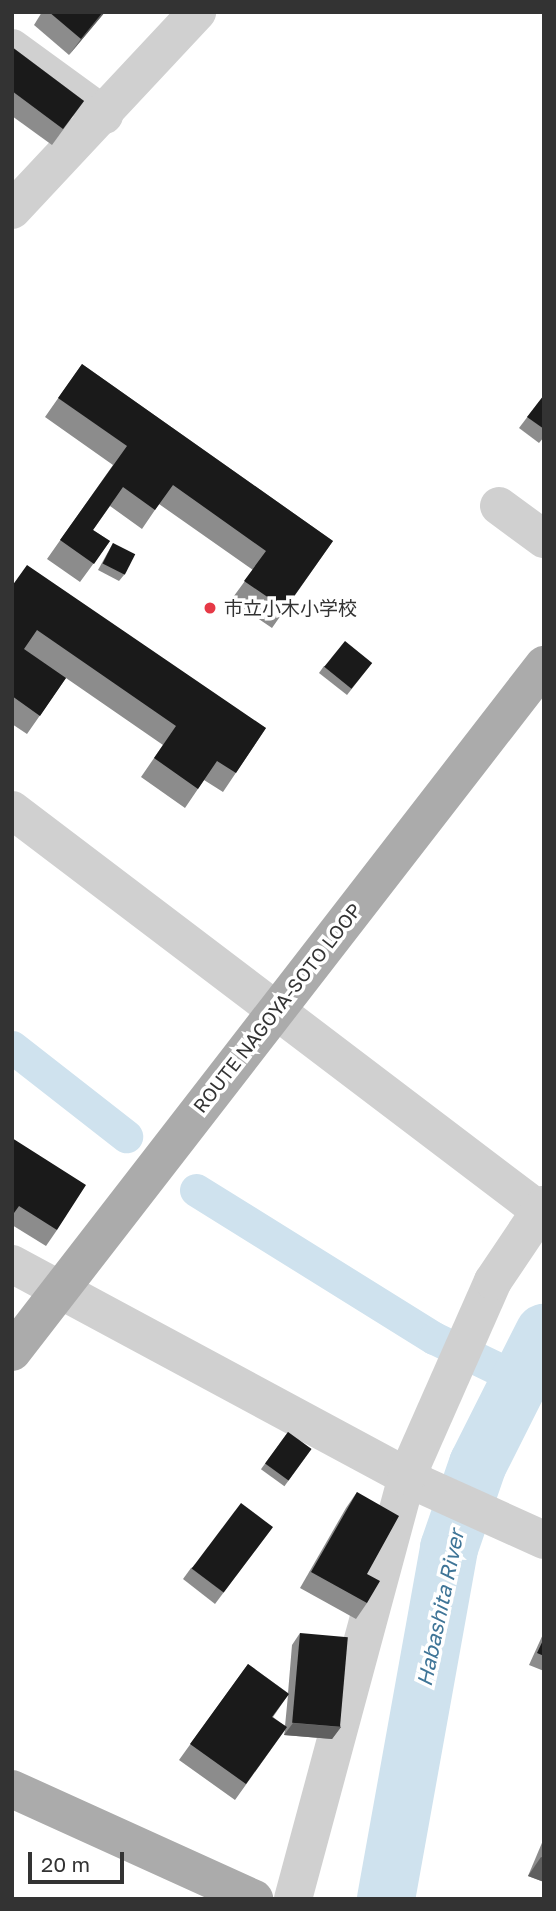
<!DOCTYPE html>
<html>
<head>
<meta charset="utf-8">
<style>
  body { margin:0 }
  #map { position:relative; width:556px; height:1911px; overflow:hidden; background:#fff; font-family:"Golos Text","Noto Sans JP",sans-serif }
  div>[style] { position:absolute }
  [style*='--x'] { left:calc(var(--x)*1px); top:calc(var(--y)*1px); width:calc(var(--w)*1px); rotate:calc(var(--a)*1deg) }
  .canal>* { height:33px; margin:-16.5px; padding:0 16.5px; transform-origin:16.5px; border-radius:16.5px; background:#cfe2ee }
  .river>* { height:58px; margin:-29px; padding:0 29px; transform-origin:29px; border-radius:29px; background:#cfe2ee }
  .minor>* { height:38px; margin:-19px; padding:0 19px; transform-origin:19px; border-radius:19px; background:#d0d0d0 }
  .major>* { height:38px; margin:-19px; padding:0 19px; transform-origin:19px; border-radius:19px; background:#ababab }
  .wall>* { inset:0; background:#8c8c8c; transform-origin:0 0 }
  .shaded-wall>* { inset:0; background:#5f5f5f }
  .building>* { inset:0; background:#1a1a1a; transform-origin:0 0 }
  .dots>* { width:19px; height:19px; translate:-50% -50%; box-sizing:border-box; border:4px solid #fff; border-radius:50% }
  span { translate:-50% -50%; white-space:nowrap; text-align:center; line-height:1.15; -webkit-text-stroke:7px #fff; paint-order:stroke }
  .poi-label { font-size:19px; color:#333 }
  .left { translate:0 -50%; text-align:left }
  .street-label { font-size:19px; color:#333 }
  .water-label { font-size:21px; color:#3f7597; font-style:italic }
  .frame { position:absolute; inset:0; border:14px solid #333; pointer-events:none }
  .scale { position:absolute; left:28px; top:1852px; width:96px; height:32px; box-sizing:border-box; border:4px solid #333; border-top:0; padding-left:9px; font-size:21px; line-height:24px; white-space:nowrap; color:#333; -webkit-text-stroke:5px #fff; paint-order:stroke }
</style>
</head>
<body>
<div id="map">
  <div class="canal">
    <div style="--x:12;--y:1047;--w:145;--a:38"></div>
    <div style="--x:196;--y:1190;--w:280;--a:31.9"></div>
    <div style="--x:434;--y:1338;--w:92;--a:25.7"></div>
  </div>
  <div class="river">
    <div style="--x:386;--y:1899;--w:357;--a:-79.8"></div>
    <div style="--x:449;--y:1548;--w:89;--a:-71"></div>
    <div style="--x:478;--y:1464;--w:147;--a:-63.3"></div>
  </div>
  <div class="minor">
    <div style="--x:12;--y:48;--w:114;--a:36.1"></div>
    <div style="--x:12;--y:210;--w:271;--a:-46.9"></div>
    <div style="--x:499;--y:506;--w:56;--a:36.3"></div>
    <div style="--x:12;--y:810;--w:662;--a:37.2"></div>
    <div style="--x:12;--y:1264;--w:464;--a:28.3"></div>
    <div style="--x:420;--y:1484;--w:136;--a:24.3"></div>
    <div style="--x:293;--y:1899;--w:438;--a:-74.9"></div>
    <div style="--x:407;--y:1476;--w:213;--a:-66.2"></div>
    <div style="--x:493;--y:1281;--w:92;--a:-56.1"></div>
  </div>
  <div class="major">
    <div style="--x:12;--y:1352;--w:869;--a:-52.25"></div>
    <div style="--x:12;--y:1789;--w:266;--a:24.4"></div>
  </div>
  <div class="wall">
    <div style="clip-path:polygon(42px 12px,105px 12px,69px 55px,34px 25px)"></div>
    <div style="clip-path:polygon(12px 47px,84px 101px,52px 145px,12px 116px)"></div>
    <div style="clip-path:polygon(82px 364px,333px 541px,272px 628px,231px 600px,253px 570px,159px 504px,142px 529px,110px 506px,93px 530px,110px 541px,80px 582px,47px 559px,113px 465px,45px 417px)"></div>
    <div style="clip-path:polygon(544px 395px,544px 437px,539px 443px,519px 428px)"></div>
    <div style="clip-path:polygon(113px 543px,124px 575px,119px 581px,98px 570px)"></div>
    <div style="clip-path:polygon(12px 586px,266px 728px,223px 792px,204px 780px,185px 808px,141px 777px,163px 745px,66px 678px,27px 734px,12px 724px)"></div>
    <div style="clip-path:polygon(372px 663px,347px 695px,319px 673px,324px 666px)"></div>
    <div style="clip-path:polygon(12px 1138px,57px 1230px,46px 1246px,12px 1225px)"></div>
    <div style="left:288px;top:1432px;width:29px;height:46px;rotate:36deg"></div>
    <div style="clip-path:polygon(357px 1492px,367px 1603px,356px 1619px,300px 1588px,346px 1508px)"></div>
    <div style="clip-path:polygon(273px 1527px,215px 1604px,183px 1579px,191px 1568px)"></div>
    <div style="clip-path:polygon(544px 1632px,544px 1671px,529px 1665px)"></div>
    <div style="clip-path:polygon(evenodd,300px 1633px,341px 1727px,332px 1739px,284px 1735px,285px 1730px,235px 1800px,179px 1760px,248px 1664px,288px 1693px,292px 1645px,300px 1633px,288px 1695px,285px 1726px,273px 1717px,288px 1695px)"></div>
    <div style="clip-path:polygon(544px 1838px,544px 1882px,528px 1876px)"></div>
  </div>
  <div class="shaded-wall">
    <div style="clip-path:polygon(103px 12px,105px 12px,69px 55px,81px 39px)"></div>
    <div style="clip-path:polygon(293px 1723px,341px 1727px,332px 1739px,284px 1735px)"></div>
    <div style="clip-path:polygon(541px 1857px,544px 1858px,544px 1882px,528px 1876px)"></div>
  </div>
  <div class="building">
    <div style="clip-path:polygon(49px 12px,103px 12px,81px 39px)"></div>
    <div style="clip-path:polygon(12px 47px,84px 101px,63px 129px,12px 91px)"></div>
    <div style="clip-path:polygon(82px 364px,333px 541px,285px 609px,244px 581px,266px 551px,173px 485px,155px 510px,123px 487px,93px 530px,110px 541px,94px 564px,60px 540px,127px 446px,58px 398px)"></div>
    <div style="clip-path:polygon(544px 395px,544px 429px,527px 417px)"></div>
    <div style="left:113px;top:543px;width:25px;height:23px;rotate:27deg"></div>
    <div style="clip-path:polygon(27px 565px,266px 728px,236px 773px,217px 761px,198px 789px,154px 758px,176px 726px,37px 630px,24px 649px,66px 678px,40px 716px,12px 696px,12px 586px)"></div>
    <div style="left:345px;top:641px;width:35px;height:33px;rotate:39deg"></div>
    <div style="clip-path:polygon(12px 1138px,86px 1185px,57px 1230px,19px 1206px,14px 1213px,12px 1212px)"></div>
    <div style="left:288px;top:1432px;width:29px;height:39px;rotate:36deg"></div>
    <div style="clip-path:polygon(357px 1492px,399px 1516px,367px 1574px,380px 1581px,367px 1603px,311px 1572px)"></div>
    <div style="left:241px;top:1503px;width:40px;height:82px;rotate:37deg"></div>
    <div style="left:300px;top:1633px;width:48px;height:90px;rotate:5deg"></div>
    <div style="clip-path:polygon(544px 1638px,544px 1656px,537px 1653px)"></div>
    <div style="clip-path:polygon(248px 1664px,289px 1694px,272px 1717px,287px 1727px,246px 1784px,190px 1744px)"></div>
  </div>
  <div class="dots">
    <div style="left:210px;top:608px;background:#e63946"></div>
  </div>
  <div class="poi-label">
    <span class="left" style="left:224px;top:608px">市立小木小学校</span>
  </div>
  <div class="street-label">
    <span style="left:277px;top:1008px;rotate:-52deg">ROUTE NAGOYA-SOTO LOOP</span>
  </div>
  <div class="water-label">
    <span style="left:440px;top:1608px;rotate:-78deg">Habashita River</span>
  </div>
  <div class="frame"></div>
  <div class="scale">20 m</div>
</div>
</body>
</html>
